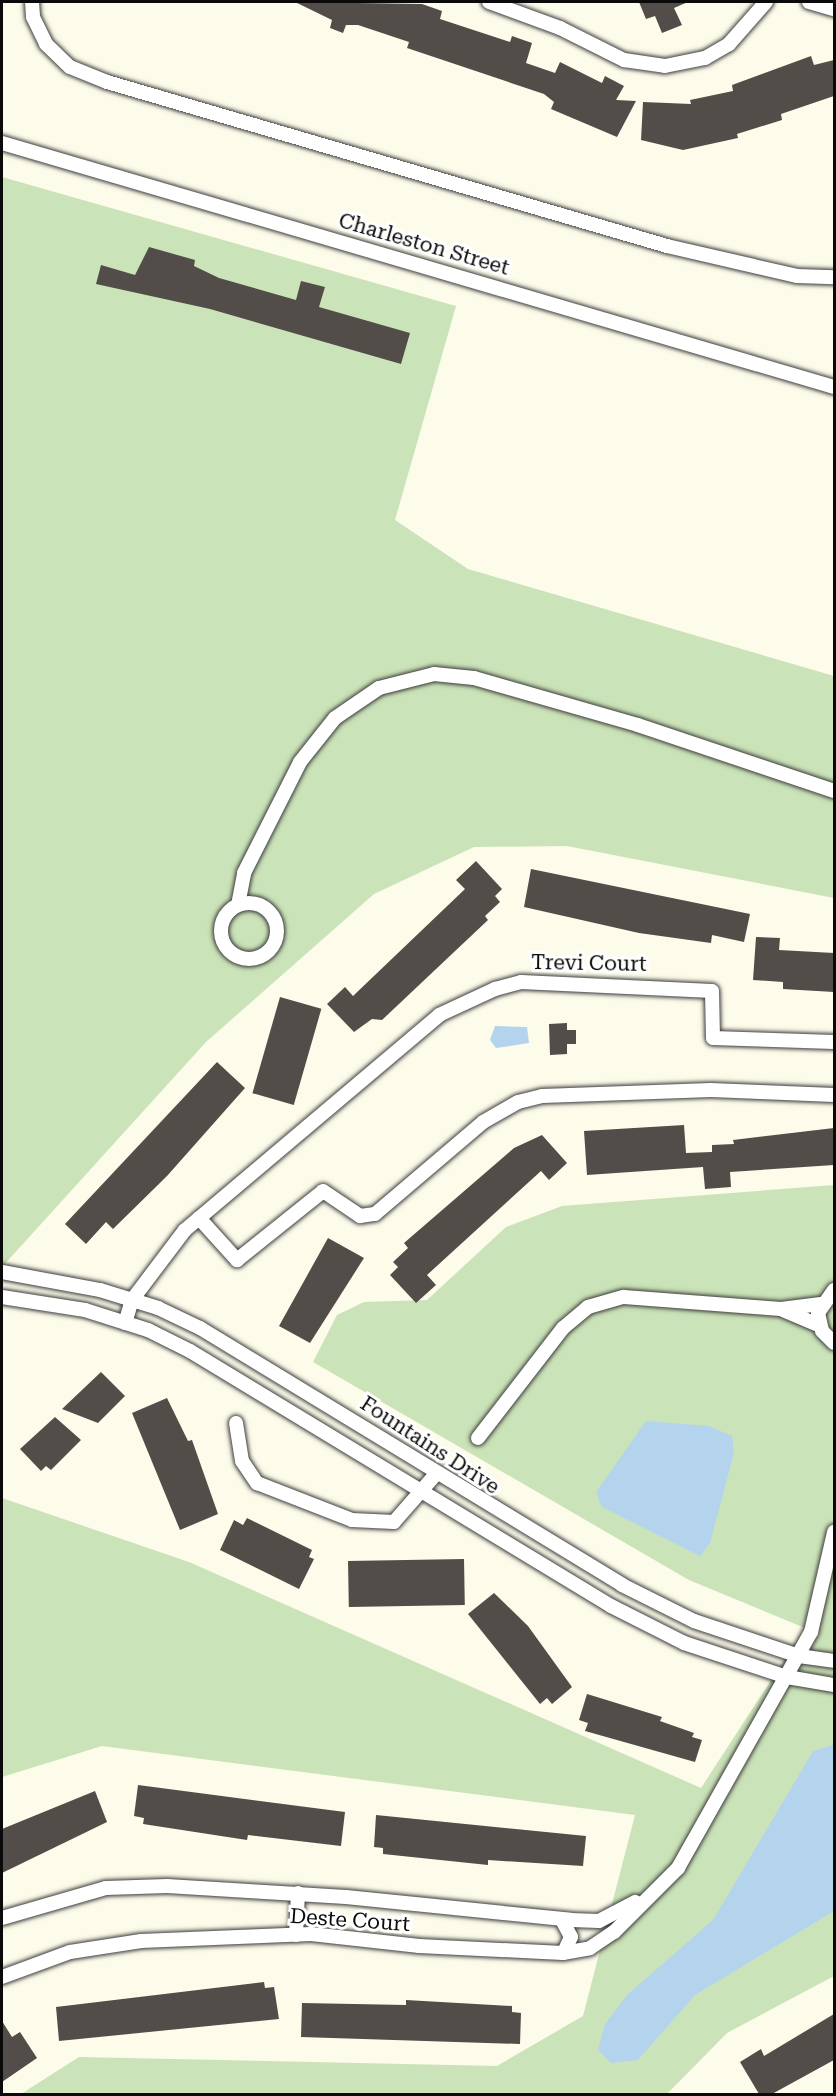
<!DOCTYPE html>
<html>
<head>
<meta charset="utf-8">
<style>
  body { margin:0 }
  #map { position:relative; width:836px; height:2096px; overflow:hidden; background:#fdfbea; font-family:"Roboto Serif",serif }
  div>[style] { position:absolute }
  [style*='--x'] { left:calc(var(--x)*1px); top:calc(var(--y)*1px); width:calc(var(--w)*1px); rotate:calc(var(--a)*1deg) }
  .green>* { inset:0; background:#cbe3b8 }
  .water>* { inset:0; background:#b4d4ee }
  .building>* { inset:0; background:#524d48; transform-origin:0 0 }
  .roads { filter:drop-shadow(0 0 2px #3d3d3d) drop-shadow(0 0 2px #3d3d3d) }
  .minor>* { height:14px; margin:-7px; padding:0 7px; transform-origin:7px; border-radius:7px; background:#fff }
  .minor>.ring { margin:-7px; padding:0; box-sizing:content-box; background:none; border:14px solid #fff; border-radius:50% }
  span { translate:-50% -50%; white-space:nowrap; text-align:center; line-height:1.15; -webkit-text-stroke:6px #fff; paint-order:stroke }
  .street-label { font-size:21px; color:#0a0a0a }
  .frame { position:absolute; inset:0; border:3px solid #0a0a0a; pointer-events:none }
</style>
</head>
<body>
<div id="map">
  <div class="green">
    <div style="clip-path:polygon(2px 177px,456px 306px,395px 520px,468px 569px,834px 676px,834px 898px,567px 846px,474px 847px,374px 894px,206px 1042px,2px 1267px)"></div>
    <div style="clip-path:polygon(834px 1185px,834px 1976px,727px 2033px,667px 2094px,21px 2094px,79px 2057px,497px 2066px,583px 2016px,635px 1815px,102px 1746px,2px 1777px,2px 1498px,189px 1562px,701px 1788px,805px 1628px,689px 1580px,313px 1362px,337px 1315px,364px 1302px,427px 1300px,506px 1227px,562px 1206px)"></div>
  </div>
  <div class="water">
    <div style="clip-path:polygon(495px 1026px,527px 1027px,529px 1043px,496px 1048px,490px 1040px)"></div>
    <div style="clip-path:polygon(646px 1421px,709px 1426px,732px 1436px,734px 1453px,710px 1543px,700px 1556px,602px 1507px,596px 1492px)"></div>
    <div style="clip-path:polygon(834px 1745px,834px 1911px,695px 1995px,638px 2060px,611px 2063px,598px 2050px,605px 2024px,628px 1994px,713px 1920px,813px 1751px)"></div>
  </div>
  <div class="building">
    <div style="clip-path:polygon(295px 2px,422px 4px,442px 11px,440px 19px,510px 42px,512px 36px,532px 43px,526px 63px,555px 73px,560px 62px,602px 83px,605px 76px,624px 86px,616px 100px,636px 101px,617px 137px,551px 109px,554px 102px,544px 94px,407px 48px,409px 42px,358px 25px,346px 25px,343px 33px,330px 28px,332px 20px)"></div>
    <div style="clip-path:polygon(639px 2px,688px 2px,674px 8px,682px 25px,662px 33px,655px 16px,646px 19px)"></div>
    <div style="clip-path:polygon(811px 56px,814px 65px,834px 60px,834px 96px,781px 114px,782px 120px,737px 134px,738px 138px,683px 150px,641px 140px,643px 102px,691px 104px,690px 100px,733px 91px,732px 85px)"></div>
    <div style="clip-path:polygon(149px 247px,195px 260px,194px 266px,219px 278px,296px 300px,301px 281px,325px 287px,319px 307px,410px 333px,401px 364px,210px 309px,96px 284px,101px 265px,135px 275px)"></div>
    <div style="clip-path:polygon(476px 861px,502px 889px,495px 896px,500px 902px,485px 916px,488px 920px,382px 1020px,372px 1019px,354px 1032px,327px 1004px,345px 987px,353px 996px,465px 889px,456px 880px)"></div>
    <div style="clip-path:polygon(531px 869px,750px 914px,744px 942px,712px 935px,711px 943px,639px 933px,524px 907px)"></div>
    <div style="clip-path:polygon(756px 937px,780px 938px,779px 950px,834px 953px,834px 992px,783px 989px,783px 982px,753px 980px)"></div>
    <div style="left:280px;top:997px;width:43px;height:100px;rotate:16deg"></div>
    <div style="clip-path:polygon(567px 1023px,567px 1030px,576px 1030px,576px 1044px,567px 1044px,567px 1054px,550px 1055px,549px 1024px)"></div>
    <div style="clip-path:polygon(217px 1062px,245px 1088px,167px 1176px,113px 1229px,106px 1222px,86px 1244px,65px 1224px)"></div>
    <div style="clip-path:polygon(684px 1125px,686px 1153px,712px 1152px,712px 1145px,734px 1144px,733px 1140px,834px 1128px,834px 1165px,730px 1172px,731px 1187px,705px 1189px,703px 1167px,587px 1175px,584px 1131px)"></div>
    <div style="clip-path:polygon(542px 1135px,567px 1163px,549px 1180px,541px 1171px,427px 1275px,436px 1285px,416px 1303px,390px 1275px,398px 1267px,393px 1262px,408px 1248px,404px 1243px,514px 1148px)"></div>
    <div style="clip-path:polygon(328px 1238px,364px 1258px,310px 1343px,279px 1326px)"></div>
    <div style="clip-path:polygon(101px 1372px,125px 1396px,98px 1423px,62px 1409px)"></div>
    <div style="clip-path:polygon(167px 1398px,188px 1441px,192px 1440px,218px 1514px,180px 1530px,132px 1413px)"></div>
    <div style="clip-path:polygon(55px 1417px,81px 1440px,51px 1470px,46px 1466px,41px 1471px,20px 1449px)"></div>
    <div style="clip-path:polygon(247px 1518px,312px 1550px,309px 1557px,314px 1559px,299px 1589px,220px 1550px,234px 1520px,243px 1525px)"></div>
    <div style="left:464px;top:1559px;width:46px;height:116px;rotate:89deg"></div>
    <div style="clip-path:polygon(494px 1593px,528px 1626px,572px 1687px,552px 1704px,547px 1698px,540px 1704px,468px 1614px)"></div>
    <div style="clip-path:polygon(587px 1694px,662px 1717px,660px 1721px,694px 1733px,692px 1737px,702px 1740px,695px 1762px,585px 1731px,588px 1723px,579px 1720px)"></div>
    <div style="clip-path:polygon(138px 1785px,345px 1812px,341px 1846px,248px 1835px,247px 1840px,143px 1824px,144px 1818px,134px 1816px)"></div>
    <div style="clip-path:polygon(95px 1791px,107px 1822px,2px 1873px,2px 1829px)"></div>
    <div style="clip-path:polygon(376px 1815px,586px 1836px,583px 1866px,488px 1860px,488px 1865px,383px 1854px,383px 1848px,374px 1847px)"></div>
    <div style="clip-path:polygon(264px 1982px,265px 1988px,274px 1987px,279px 2019px,59px 2041px,56px 2007px)"></div>
    <div style="clip-path:polygon(406px 2000px,512px 2006px,512px 2012px,521px 2013px,520px 2044px,301px 2037px,302px 2003px,406px 2005px)"></div>
    <div style="clip-path:polygon(834px 2014px,834px 2060px,772px 2094px,759px 2094px,740px 2062px,761px 2049px,764px 2056px)"></div>
    <div style="clip-path:polygon(2px 2021px,12px 2037px,20px 2032px,37px 2058px,2px 2082px)"></div>
  </div>
  <div class="roads">
    <div class="minor">
      <div style="--x:32;--y:2;--w:15;--a:86"></div>
      <div style="--x:33;--y:17;--w:30;--a:64"></div>
      <div style="--x:46;--y:44;--w:33;--a:44"></div>
      <div style="--x:70;--y:67;--w:40;--a:22"></div>
      <div style="--x:107;--y:82;--w:584;--a:16.32"></div>
      <div style="--x:667;--y:246;--w:133;--a:13"></div>
      <div style="--x:797;--y:276;--w:37;--a:2"></div>
      <div style="--x:489;--y:2;--w:76;--a:20.1"></div>
      <div style="--x:560;--y:28;--w:72;--a:26.6"></div>
      <div style="--x:624;--y:60;--w:41;--a:8.3"></div>
      <div style="--x:665;--y:66;--w:41;--a:-11.3"></div>
      <div style="--x:705;--y:58;--w:28;--a:-30"></div>
      <div style="--x:729;--y:44;--w:56;--a:-48.6"></div>
      <div style="--x:809;--y:2;--w:26;--a:16"></div>
      <div style="--x:2;--y:143;--w:867;--a:16.34"></div>
      <div class="ring" style="left:221px;top:903px;width:42px;height:42px"></div>
      <div style="--x:238;--y:905;--w:33;--a:-79"></div>
      <div style="--x:244;--y:873;--w:124;--a:-63.2"></div>
      <div style="--x:300;--y:762;--w:56;--a:-51.5"></div>
      <div style="--x:335;--y:718;--w:53;--a:-34.3"></div>
      <div style="--x:379;--y:688;--w:57;--a:-14.3"></div>
      <div style="--x:434;--y:674;--w:40;--a:5.7"></div>
      <div style="--x:474;--y:678;--w:171;--a:16"></div>
      <div style="--x:638;--y:725;--w:207;--a:18.6"></div>
      <div style="--x:199;--y:1218;--w:57;--a:47.9"></div>
      <div style="--x:237;--y:1260;--w:110;--a:-38.7"></div>
      <div style="--x:323;--y:1191;--w:45;--a:34"></div>
      <div style="--x:360;--y:1216;--w:15;--a:-8"></div>
      <div style="--x:375;--y:1214;--w:142;--a:-40.4"></div>
      <div style="--x:483;--y:1122;--w:40;--a:-29.7"></div>
      <div style="--x:518;--y:1102;--w:25;--a:-14"></div>
      <div style="--x:542;--y:1096;--w:169;--a:-2"></div>
      <div style="--x:711;--y:1090;--w:123;--a:2.3"></div>
      <div style="--x:2;--y:1272;--w:100;--a:10.4"></div>
      <div style="--x:100;--y:1290;--w:61;--a:17.2"></div>
      <div style="--x:158;--y:1308;--w:47;--a:25.5"></div>
      <div style="--x:200;--y:1328;--w:494;--a:31.3"></div>
      <div style="--x:622;--y:1585;--w:80;--a:26.6"></div>
      <div style="--x:694;--y:1621;--w:111;--a:18.4"></div>
      <div style="--x:799;--y:1656;--w:35;--a:8"></div>
      <div style="--x:834;--y:1290;--w:28;--a:125"></div>
      <div style="--x:818;--y:1313;--w:18;--a:77"></div>
      <div style="--x:822;--y:1331;--w:17;--a:45"></div>
      <div style="--x:2;--y:1297;--w:84;--a:8.9"></div>
      <div style="--x:85;--y:1310;--w:66;--a:17.6"></div>
      <div style="--x:148;--y:1330;--w:47;--a:26.6"></div>
      <div style="--x:190;--y:1351;--w:492;--a:31.2"></div>
      <div style="--x:611;--y:1606;--w:82;--a:26.9"></div>
      <div style="--x:684;--y:1643;--w:108;--a:18.3"></div>
      <div style="--x:787;--y:1677;--w:48;--a:9.7"></div>
      <div style="--x:783;--y:1310;--w:39;--a:23"></div>
      <div style="--x:125;--y:1323;--w:24;--a:-73"></div>
      <div style="--x:132;--y:1300;--w:88;--a:-52.9"></div>
      <div style="--x:185;--y:1230;--w:333;--a:-40.2"></div>
      <div style="--x:439;--y:1015;--w:62;--a:-24.9"></div>
      <div style="--x:495;--y:989;--w:27;--a:-15"></div>
      <div style="--x:521;--y:982;--w:191;--a:2.7"></div>
      <div style="--x:712;--y:991;--w:47;--a:88.8"></div>
      <div style="--x:713;--y:1038;--w:121;--a:1.9"></div>
      <div style="--x:236;--y:1423;--w:38;--a:81"></div>
      <div style="--x:242;--y:1461;--w:27;--a:56"></div>
      <div style="--x:257;--y:1483;--w:102;--a:21.3"></div>
      <div style="--x:352;--y:1520;--w:42;--a:2.7"></div>
      <div style="--x:394;--y:1522;--w:62;--a:-48.9"></div>
      <div style="--x:478;--y:1438;--w:139;--a:-52.3"></div>
      <div style="--x:563;--y:1328;--w:33;--a:-40"></div>
      <div style="--x:588;--y:1307;--w:37;--a:-16"></div>
      <div style="--x:624;--y:1297;--w:157;--a:4.4"></div>
      <div style="--x:781;--y:1309;--w:40;--a:-7.1"></div>
      <div style="--x:2;--y:1918;--w:108;--a:-16.1"></div>
      <div style="--x:106;--y:1888;--w:61;--a:-1.9"></div>
      <div style="--x:167;--y:1886;--w:179;--a:3.5"></div>
      <div style="--x:346;--y:1897;--w:226;--a:5.8"></div>
      <div style="--x:571;--y:1920;--w:28;--a:2"></div>
      <div style="--x:599;--y:1921;--w:41;--a:-27.8"></div>
      <div style="--x:562;--y:1920;--w:19;--a:62"></div>
      <div style="--x:571;--y:1937;--w:17;--a:115"></div>
      <div style="--x:296;--y:1935;--w:42;--a:-87.3"></div>
      <div style="--x:2;--y:1977;--w:72;--a:-20.2"></div>
      <div style="--x:70;--y:1952;--w:72;--a:-8.8"></div>
      <div style="--x:141;--y:1941;--w:170;--a:-2.4"></div>
      <div style="--x:311;--y:1934;--w:109;--a:6.3"></div>
      <div style="--x:419;--y:1946;--w:144;--a:2.8"></div>
      <div style="--x:563;--y:1953;--w:27;--a:-10"></div>
      <div style="--x:590;--y:1948;--w:29;--a:-34"></div>
      <div style="--x:614;--y:1932;--w:91;--a:-45"></div>
      <div style="--x:678;--y:1868;--w:271;--a:-60.6"></div>
      <div style="--x:811;--y:1632;--w:103;--a:-77"></div>
    </div>
  </div>
  <div class="street-label">
    <span style="left:424px;top:244px;rotate:16deg">Charleston Street</span>
    <span style="left:589px;top:963px;rotate:1deg">Trevi Court</span>
    <span style="left:430px;top:1445px;rotate:33deg">Fountains Drive</span>
    <span style="left:350px;top:1920px;rotate:4deg">Deste Court</span>
  </div>
  <div class="frame"></div>
</div>
</body>
</html>
